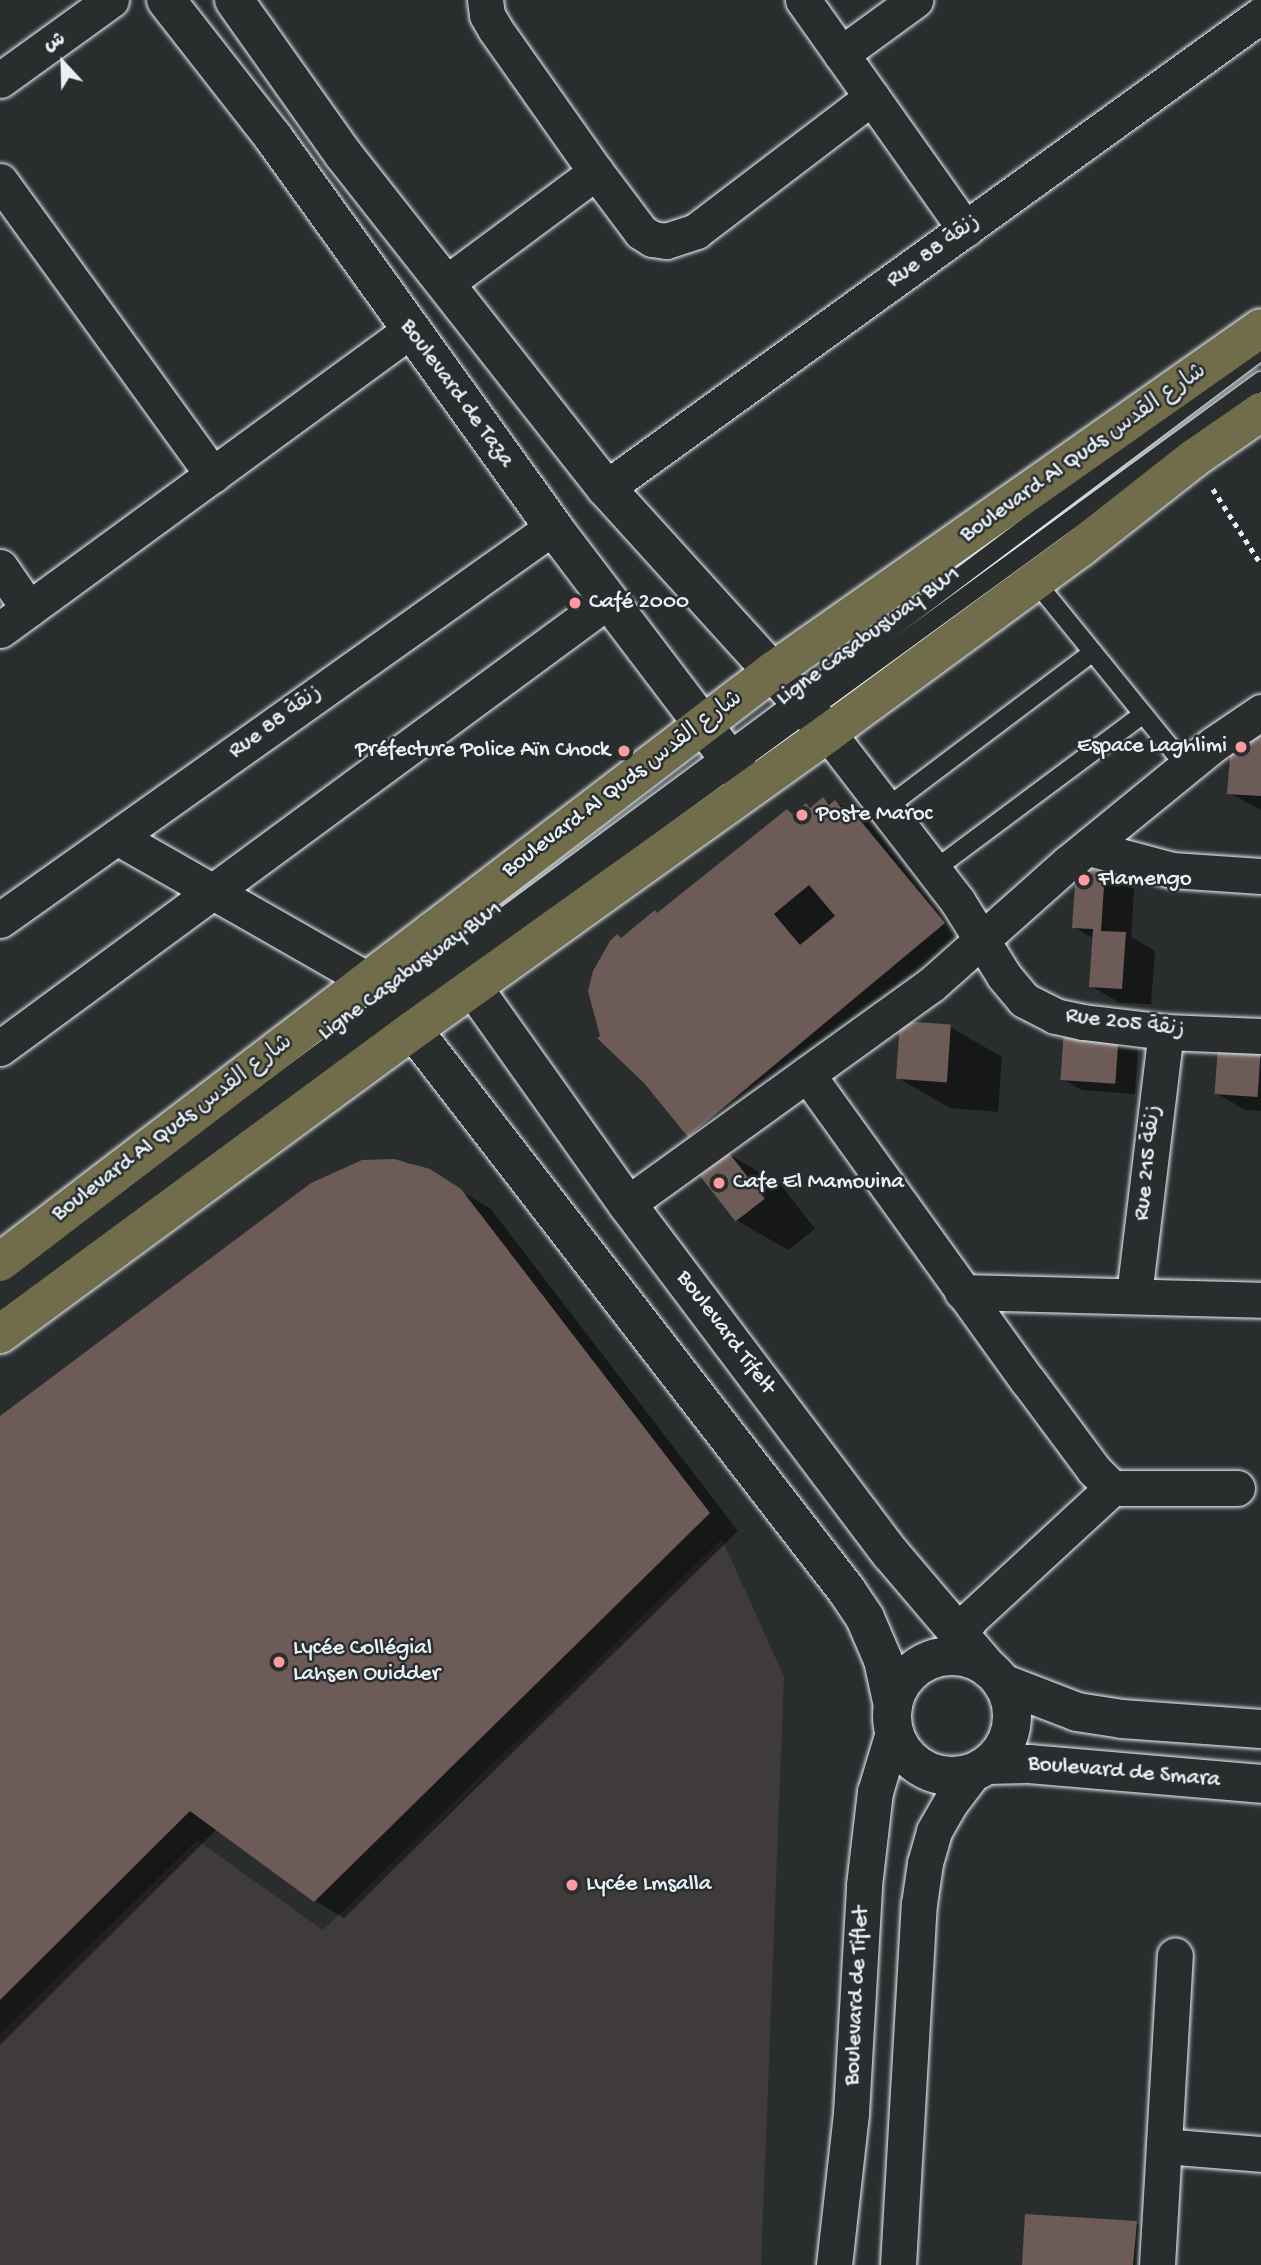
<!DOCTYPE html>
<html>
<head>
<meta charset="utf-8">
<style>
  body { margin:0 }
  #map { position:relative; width:1261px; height:2265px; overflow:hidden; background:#2a2d2e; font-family:"Gochi Hand","Playpen Sans Arabic",sans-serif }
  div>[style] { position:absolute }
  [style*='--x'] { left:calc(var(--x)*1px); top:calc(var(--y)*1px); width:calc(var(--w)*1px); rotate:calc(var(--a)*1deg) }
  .built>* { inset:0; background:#3e3b3a }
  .shadow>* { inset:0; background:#0007 }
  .building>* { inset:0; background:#6d5b57; transform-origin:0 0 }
  .path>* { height:4.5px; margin-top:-2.25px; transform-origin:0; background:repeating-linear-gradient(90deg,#e8f1f8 0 5px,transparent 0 10px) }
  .roads { filter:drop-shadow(0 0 2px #e8f1f8) drop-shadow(0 0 2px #e8f1f8) }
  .lane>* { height:18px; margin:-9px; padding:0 9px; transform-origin:9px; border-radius:9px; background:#2a2d2e }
  .street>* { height:35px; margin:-17.5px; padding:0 17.5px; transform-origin:17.5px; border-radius:17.5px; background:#2a2d2e }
  .secondary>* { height:38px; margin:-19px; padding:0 19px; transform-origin:19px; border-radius:19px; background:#2a2d2e }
  .secondary>.ring { margin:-19px; padding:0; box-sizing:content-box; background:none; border:38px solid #2a2d2e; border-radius:50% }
  .primary>* { height:38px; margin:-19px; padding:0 19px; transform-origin:19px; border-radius:19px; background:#716d4b }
  .dots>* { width:19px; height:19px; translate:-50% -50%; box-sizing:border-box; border:4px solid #2a2d2e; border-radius:50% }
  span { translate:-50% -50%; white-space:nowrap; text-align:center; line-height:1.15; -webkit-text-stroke:5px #2a2d2e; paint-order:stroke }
  .street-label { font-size:23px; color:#e8f1f8 }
  .poi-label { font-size:23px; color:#e8f1f8 }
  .left { translate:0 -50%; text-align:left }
  .right { translate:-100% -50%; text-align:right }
  .north { position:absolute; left:28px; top:28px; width:70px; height:70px; -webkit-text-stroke:5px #2a2d2e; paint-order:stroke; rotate:338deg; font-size:19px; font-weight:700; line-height:28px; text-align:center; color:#e8f1f8 }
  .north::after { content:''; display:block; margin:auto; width:24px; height:32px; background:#e8f1f8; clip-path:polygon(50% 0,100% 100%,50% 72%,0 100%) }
</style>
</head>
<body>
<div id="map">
  <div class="built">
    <div style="clip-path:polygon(722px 1539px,784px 1677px,761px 2265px,0 2265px,0 2034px,197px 1840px,323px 1930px)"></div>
  </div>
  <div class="shadow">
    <div style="clip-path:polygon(1261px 738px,1261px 810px,1229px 793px)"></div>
    <div style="clip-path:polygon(823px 799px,833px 805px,835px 802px,901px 839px,996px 953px,911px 1024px,950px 1027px,1002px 1057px,998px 1112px,950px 1108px,898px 1078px,901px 1031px,888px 1023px,730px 1155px,781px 1185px,815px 1229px,788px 1250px,736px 1220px,726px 1157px,689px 1135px,618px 936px,623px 939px,729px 859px,787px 811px,793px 815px,806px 805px,812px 808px)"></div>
    <div style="clip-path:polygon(1078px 870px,1105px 872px,1134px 889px,1131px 937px,1155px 951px,1151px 1004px,1120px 1003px,1091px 986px,1094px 939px,1074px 927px)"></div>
    <div style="clip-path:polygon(1066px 1031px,1138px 1046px,1135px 1094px,1082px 1090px,1062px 1079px)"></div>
    <div style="clip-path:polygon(1261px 1050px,1261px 1111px,1245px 1110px,1216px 1093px)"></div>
    <div style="clip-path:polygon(362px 1162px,409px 1162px,490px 1208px,738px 1531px,344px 1918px,315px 1901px,217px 1829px,0 2045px,0 1418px)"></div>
    <div style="clip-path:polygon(1136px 2223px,1156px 2234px,1153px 2265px,1023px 2265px)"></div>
  </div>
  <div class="building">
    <div style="clip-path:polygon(1232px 734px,1261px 736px,1261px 796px,1227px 794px)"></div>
    <div style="clip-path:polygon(evenodd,823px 797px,829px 805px,835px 800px,844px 811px,849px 807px,945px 923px,688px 1137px,644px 1083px,597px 1038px,600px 1036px,588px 991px,593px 971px,610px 941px,617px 934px,621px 938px,655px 910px,657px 913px,787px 809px,792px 814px,806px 803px,810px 808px,823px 797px,809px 885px,835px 916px,800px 945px,774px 914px,809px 885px)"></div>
    <div style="clip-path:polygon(1076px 868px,1105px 871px,1101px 931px,1126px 932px,1122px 989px,1089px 987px,1093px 929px,1072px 928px)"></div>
    <div style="left:900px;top:1021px;width:51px;height:58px;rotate:4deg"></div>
    <div style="left:1064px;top:1029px;width:55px;height:51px;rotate:4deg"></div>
    <div style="left:1218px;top:1045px;width:43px;height:49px;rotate:4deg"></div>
    <div style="left:729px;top:1153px;width:58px;height:37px;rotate:52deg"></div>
    <div style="clip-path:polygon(394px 1159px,430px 1169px,461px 1189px,710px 1513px,314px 1902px,190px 1811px,0 2000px,0 1416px,311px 1183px,362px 1160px)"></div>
    <div style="clip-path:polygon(1025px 2214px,1137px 2221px,1133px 2265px,1022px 2265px)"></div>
  </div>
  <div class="path">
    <div style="--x:1213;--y:489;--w:89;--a:57.4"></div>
  </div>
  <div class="roads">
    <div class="lane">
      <div style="--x:1035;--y:581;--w:240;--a:50.9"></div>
      <div style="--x:886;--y:808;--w:259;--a:-37"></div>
      <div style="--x:934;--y:870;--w:261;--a:-36.7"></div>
      <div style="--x:0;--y:1290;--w:993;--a:-36.52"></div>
      <div style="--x:798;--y:699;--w:572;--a:-36.97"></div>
      <div style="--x:0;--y:1309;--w:495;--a:-36.9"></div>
      <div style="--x:396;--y:1012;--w:1071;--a:-36.11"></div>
    </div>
    <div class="street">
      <div style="--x:485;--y:0;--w:15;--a:82"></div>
      <div style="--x:487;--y:15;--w:16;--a:60"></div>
      <div style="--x:495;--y:29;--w:175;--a:54.8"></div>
      <div style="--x:596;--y:172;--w:75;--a:53.1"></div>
      <div style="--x:641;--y:232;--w:13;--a:32"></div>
      <div style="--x:652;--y:239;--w:14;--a:8"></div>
      <div style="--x:666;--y:241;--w:32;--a:-18"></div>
      <div style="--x:696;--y:231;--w:221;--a:-37.3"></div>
      <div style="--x:803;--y:0;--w:281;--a:54.7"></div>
      <div style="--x:841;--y:54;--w:92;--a:-36.1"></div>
      <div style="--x:0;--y:80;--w:137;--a:-35.8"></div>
      <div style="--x:0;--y:181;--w:363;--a:54.1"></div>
      <div style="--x:445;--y:284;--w:188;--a:-36.6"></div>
      <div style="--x:606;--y:488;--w:808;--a:-35.83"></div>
      <div style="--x:0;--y:567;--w:51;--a:55.4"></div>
      <div style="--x:0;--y:630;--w:507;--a:-36.17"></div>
      <div style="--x:828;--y:733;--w:213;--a:52.4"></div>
      <div style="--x:958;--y:902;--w:87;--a:58.1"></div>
      <div style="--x:1004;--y:976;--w:31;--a:50"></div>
      <div style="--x:1024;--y:1000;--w:35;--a:27"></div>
      <div style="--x:1055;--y:1016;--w:29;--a:12"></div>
      <div style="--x:1083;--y:1022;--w:84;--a:6.9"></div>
      <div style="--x:1166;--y:1032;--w:95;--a:2.4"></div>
      <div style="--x:117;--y:837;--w:289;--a:29.7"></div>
      <div style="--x:1089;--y:848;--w:86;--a:14.8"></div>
      <div style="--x:1172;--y:870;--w:89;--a:3.9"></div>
      <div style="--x:0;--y:920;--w:678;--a:-35.4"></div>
      <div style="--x:0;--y:1048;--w:756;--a:-36.34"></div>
      <div style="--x:807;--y:1074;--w:378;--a:54.3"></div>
      <div style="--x:1028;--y:1381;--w:111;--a:53.4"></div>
      <div style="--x:1094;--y:1470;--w:25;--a:45"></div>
      <div style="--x:1112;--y:1488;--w:125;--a:0"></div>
      <div style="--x:627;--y:1204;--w:376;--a:-35.8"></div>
      <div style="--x:932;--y:984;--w:182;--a:-41.7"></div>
      <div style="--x:1068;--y:863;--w:188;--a:-39.2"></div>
      <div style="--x:1214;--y:744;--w:57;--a:-34.2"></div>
      <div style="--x:962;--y:1292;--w:299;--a:1.5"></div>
      <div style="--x:1134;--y:1295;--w:265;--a:-83.1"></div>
      <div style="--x:947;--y:1657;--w:44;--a:-58.8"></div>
      <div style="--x:970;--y:1619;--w:193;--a:-42.7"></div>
      <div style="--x:1164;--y:2146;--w:97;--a:4.7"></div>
      <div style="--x:834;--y:2265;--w:153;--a:-83.6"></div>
      <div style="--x:851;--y:2113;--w:228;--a:-86.7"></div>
      <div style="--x:864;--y:1885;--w:94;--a:-83.3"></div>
      <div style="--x:875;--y:1792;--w:66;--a:-73.2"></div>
      <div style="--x:898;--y:2265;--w:362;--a:-86.7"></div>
      <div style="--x:919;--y:1904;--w:41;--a:-81.7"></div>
      <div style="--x:925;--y:1863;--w:33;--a:-74"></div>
      <div style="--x:934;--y:1831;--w:34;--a:-60"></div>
      <div style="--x:951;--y:1802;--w:38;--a:-53"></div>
      <div style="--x:1157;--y:2265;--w:310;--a:-86.7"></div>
    </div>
    <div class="secondary">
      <div style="--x:166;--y:0;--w:174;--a:52"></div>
      <div style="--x:273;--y:137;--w:480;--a:54.3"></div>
      <div style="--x:553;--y:527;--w:326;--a:52.8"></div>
      <div style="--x:234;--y:0;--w:189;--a:54.7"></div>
      <div style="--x:343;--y:154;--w:425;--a:51.8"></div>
      <div style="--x:606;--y:488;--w:331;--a:47.8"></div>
      <div style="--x:433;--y:931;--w:335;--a:54.6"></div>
      <div style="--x:627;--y:1204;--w:438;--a:53"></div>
      <div style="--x:891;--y:1554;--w:151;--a:49.6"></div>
      <div style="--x:368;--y:980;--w:67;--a:48"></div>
      <div style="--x:413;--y:1030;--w:709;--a:52.27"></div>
      <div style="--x:847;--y:1591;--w:32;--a:56"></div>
      <div style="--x:865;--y:1618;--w:46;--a:66.8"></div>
      <div style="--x:883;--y:1660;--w:47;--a:77.7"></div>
      <div class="ring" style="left:892px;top:1656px;width:82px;height:82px"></div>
      <div style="--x:1002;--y:1683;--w:80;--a:21.1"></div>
      <div style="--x:1077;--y:1712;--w:46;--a:8.8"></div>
      <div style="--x:1122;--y:1719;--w:139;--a:4.1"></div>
      <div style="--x:987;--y:1765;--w:42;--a:-1.4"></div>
      <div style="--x:1029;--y:1764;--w:233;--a:4.9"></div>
    </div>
    <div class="primary">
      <div style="--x:0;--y:1262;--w:973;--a:-37.4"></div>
      <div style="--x:773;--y:671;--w:596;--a:-35.1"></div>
      <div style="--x:0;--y:1334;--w:513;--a:-36.36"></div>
      <div style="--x:413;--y:1030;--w:510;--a:-35.59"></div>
      <div style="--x:828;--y:733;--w:313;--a:-36.3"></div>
      <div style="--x:1080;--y:548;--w:144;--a:-38.2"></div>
      <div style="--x:1193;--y:459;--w:83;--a:-34.7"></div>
    </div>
  </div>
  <div class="dots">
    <div style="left:575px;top:603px;background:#ff9aa2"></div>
    <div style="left:1241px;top:747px;background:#ff9aa2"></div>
    <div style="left:624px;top:751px;background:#ff9aa2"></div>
    <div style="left:802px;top:815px;background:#ff9aa2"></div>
    <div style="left:1084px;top:880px;background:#ff9aa2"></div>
    <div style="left:719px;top:1183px;background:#ff9aa2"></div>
    <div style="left:279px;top:1662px;background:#ff9aa2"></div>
    <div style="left:572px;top:1885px;background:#ff9aa2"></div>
  </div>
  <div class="street-label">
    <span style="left:934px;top:252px;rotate:-36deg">Rue 88 زنقة</span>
    <span style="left:456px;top:394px;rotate:54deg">Boulevard de Taza</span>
    <span style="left:1084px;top:454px;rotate:-35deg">Boulevard Al Quds شارع القدس</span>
    <span style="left:869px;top:637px;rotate:-36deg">Ligne Casabusway BW1</span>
    <span style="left:276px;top:723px;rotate:-36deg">Rue 88 زنقة</span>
    <span style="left:623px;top:785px;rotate:-37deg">Boulevard Al Quds شارع القدس</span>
    <span style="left:411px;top:972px;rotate:-36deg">Ligne Casabusway BW1</span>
    <span style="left:1125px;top:1024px;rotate:7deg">Rue 205 زنقة</span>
    <span style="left:173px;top:1129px;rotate:-37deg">Boulevard Al Quds شارع القدس</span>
    <span style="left:1149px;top:1163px;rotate:-84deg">Rue 215 زنقة</span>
    <span style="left:725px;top:1333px;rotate:53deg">Boulevard Tifelt</span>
    <span style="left:1124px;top:1773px;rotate:5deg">Boulevard de Smara</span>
    <span style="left:858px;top:1996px;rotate:-87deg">Boulevard de Tiflet</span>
  </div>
  <div class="poi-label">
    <span class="left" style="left:589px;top:603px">Café 2000</span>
    <span class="right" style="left:1227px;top:747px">Espace Laghlimi</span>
    <span class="right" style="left:610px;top:751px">Préfecture Police Aïn Chock</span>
    <span class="left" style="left:816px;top:815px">Poste Maroc</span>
    <span class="left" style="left:1098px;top:880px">Flamengo</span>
    <span class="left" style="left:733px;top:1183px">Cafe El Mamouina</span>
    <span class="left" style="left:293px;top:1662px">Lycée Collégial<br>Lahsen Ouidder</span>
    <span class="left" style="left:586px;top:1885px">Lycée Lmsalla</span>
  </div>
  <div class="north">ش</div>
</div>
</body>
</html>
